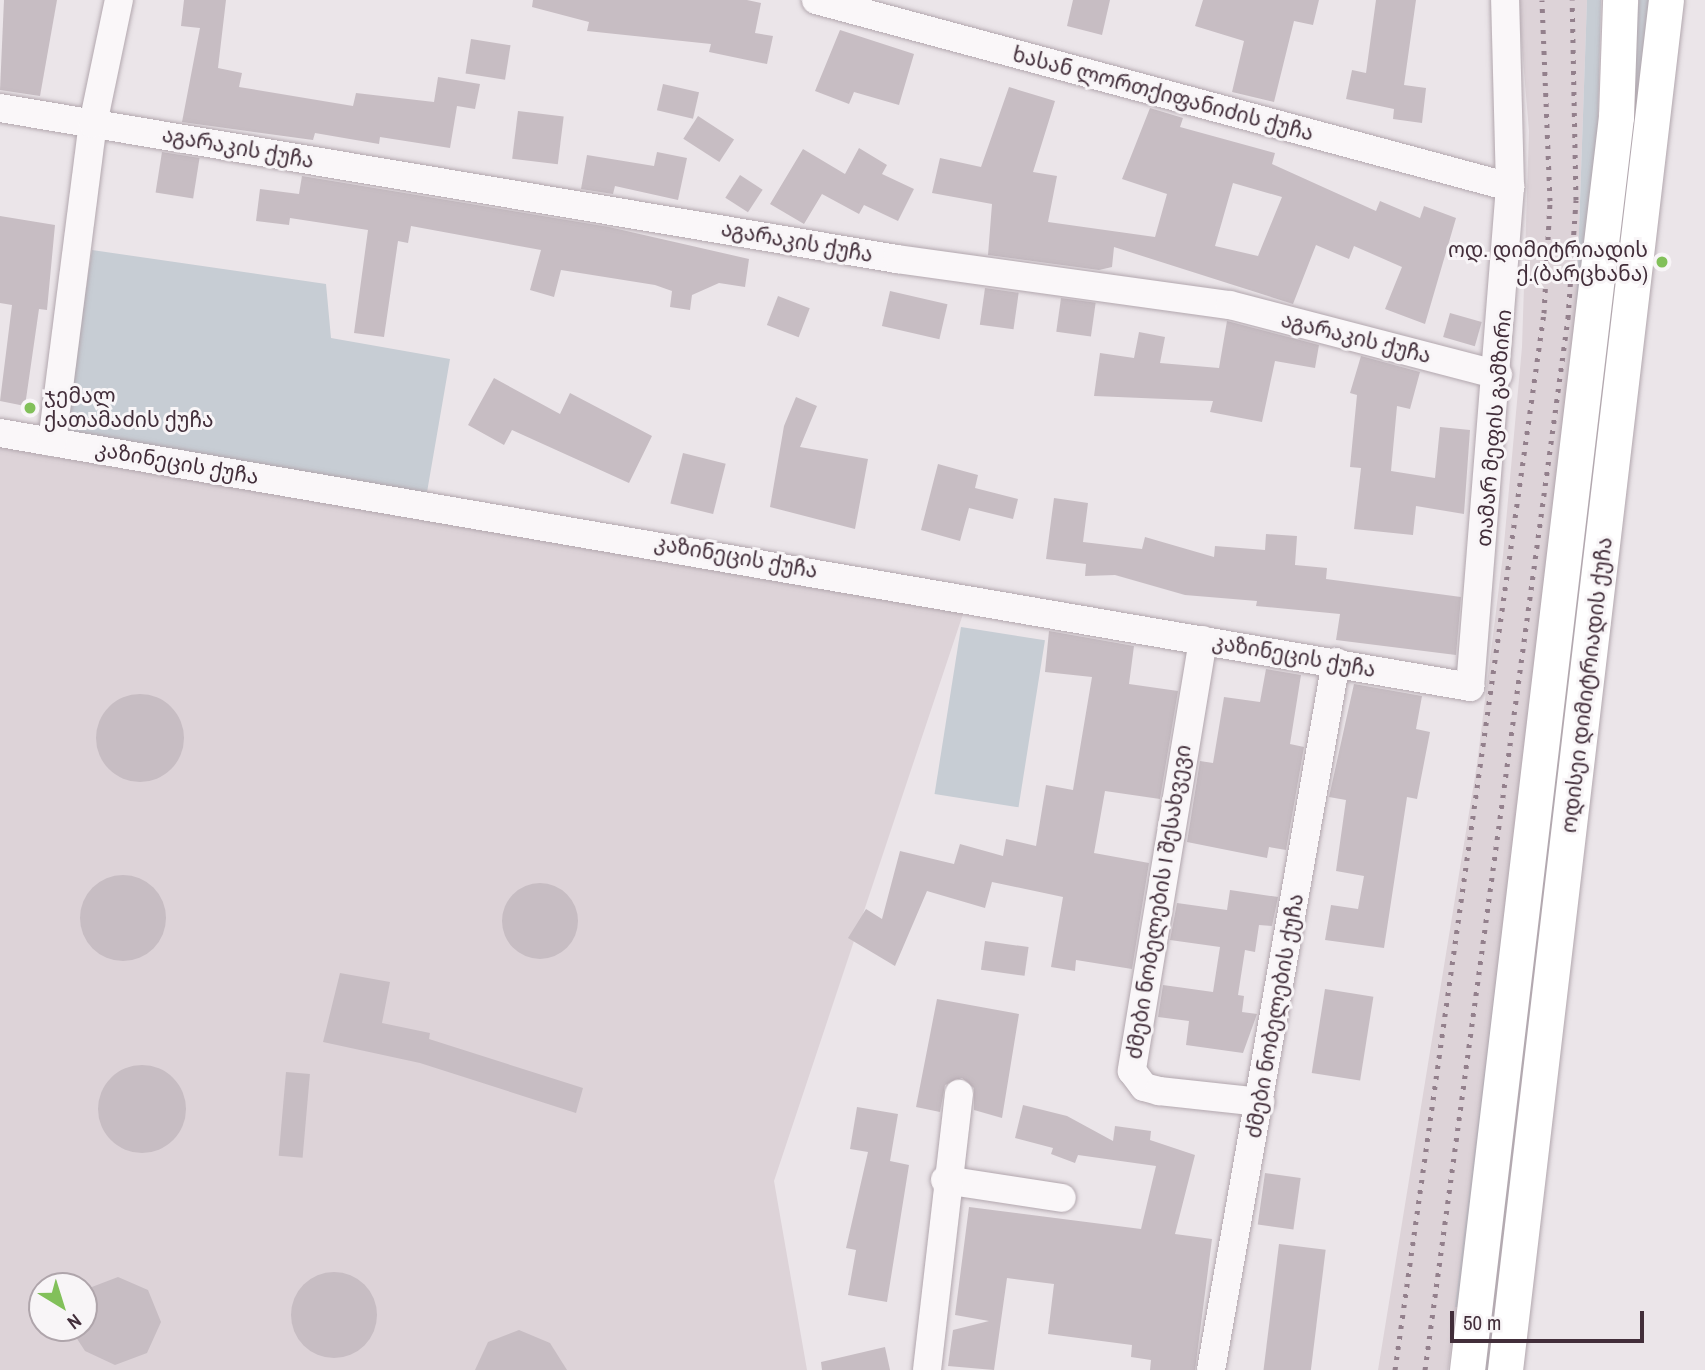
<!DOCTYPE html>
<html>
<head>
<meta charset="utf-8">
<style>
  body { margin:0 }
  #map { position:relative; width:1705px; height:1370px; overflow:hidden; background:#ebe5e9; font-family:"Archivo Narrow","Noto Sans Georgian",sans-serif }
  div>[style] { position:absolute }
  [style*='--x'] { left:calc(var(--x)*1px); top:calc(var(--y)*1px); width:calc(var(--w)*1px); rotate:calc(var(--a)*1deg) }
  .built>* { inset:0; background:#ddd3d8 }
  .green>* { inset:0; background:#c7cdd4; transform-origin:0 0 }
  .building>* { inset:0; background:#c7bdc3; transform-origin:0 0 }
  .round { border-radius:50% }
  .roads { filter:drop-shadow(0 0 2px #b2a7ae) drop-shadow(0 0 2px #b2a7ae) }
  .minor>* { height:28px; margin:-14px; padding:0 14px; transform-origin:14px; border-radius:14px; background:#faf7f9 }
  .major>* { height:35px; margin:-17.5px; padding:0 17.5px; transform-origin:17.5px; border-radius:17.5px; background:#fff }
  .rail>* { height:5px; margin-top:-2.5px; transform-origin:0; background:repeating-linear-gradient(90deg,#93808c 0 3.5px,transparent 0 10.5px) }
  .dots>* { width:19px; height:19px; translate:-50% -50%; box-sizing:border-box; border:4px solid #f8f5f7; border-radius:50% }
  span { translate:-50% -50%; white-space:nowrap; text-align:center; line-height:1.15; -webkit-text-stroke:6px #f8f5f7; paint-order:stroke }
  .street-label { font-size:21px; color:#422e3a }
  .poi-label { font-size:21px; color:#422e3a }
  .right { translate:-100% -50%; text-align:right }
  .left { translate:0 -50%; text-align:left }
  .north { position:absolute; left:28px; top:1272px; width:70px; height:70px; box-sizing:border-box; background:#f8f5f7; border:2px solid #afa5ab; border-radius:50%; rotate:142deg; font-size:19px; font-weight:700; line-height:28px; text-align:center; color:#422e3a }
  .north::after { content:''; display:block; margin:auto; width:24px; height:32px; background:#82c05a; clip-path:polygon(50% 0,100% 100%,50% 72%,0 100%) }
  .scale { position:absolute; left:1450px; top:1311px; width:194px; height:32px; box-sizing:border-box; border:4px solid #422e3a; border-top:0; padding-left:9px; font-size:21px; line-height:24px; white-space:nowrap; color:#422e3a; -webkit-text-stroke:5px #f8f5f7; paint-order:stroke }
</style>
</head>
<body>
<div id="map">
  <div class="built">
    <div style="clip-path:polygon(1518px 0,1587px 0,1575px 345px,1448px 1370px,1378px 1370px,1477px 764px,1503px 555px,1522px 347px,1529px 131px)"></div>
    <div style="clip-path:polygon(evenodd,0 433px,968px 599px,774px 1181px,807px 1370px,0 1370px,0 433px,42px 1286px,84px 1286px,84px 1328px,42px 1328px,42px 1286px)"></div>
  </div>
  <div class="green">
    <div style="clip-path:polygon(1587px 0,1601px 0,1597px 160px,1469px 1307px,1455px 1307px,1575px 345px)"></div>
    <div style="clip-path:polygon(1639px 0,1653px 0,1491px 1370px,1483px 1370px)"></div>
    <div style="clip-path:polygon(92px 250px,326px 284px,331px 338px,450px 359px,426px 498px,64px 431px)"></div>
    <div style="left:961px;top:627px;width:85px;height:169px;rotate:9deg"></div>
  </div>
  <div class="building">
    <div style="clip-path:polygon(4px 0,57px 0,40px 96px,0 90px)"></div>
    <div style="clip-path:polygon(184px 0,226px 0,218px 68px,242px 73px,239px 87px,353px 106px,356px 93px,434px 102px,438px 77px,480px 84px,475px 109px,457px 106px,450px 148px,380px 137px,379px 144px,315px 133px,313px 140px,182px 122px,200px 28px,181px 26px)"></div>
    <div style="clip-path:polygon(533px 0,747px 0,761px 3px,755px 33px,773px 36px,767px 64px,709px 52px,711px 44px,587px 31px,589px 22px,532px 7px)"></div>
    <div style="clip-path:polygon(1073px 0,1110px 0,1102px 35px,1067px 26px)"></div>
    <div style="clip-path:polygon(1203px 0,1319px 0,1313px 25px,1294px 21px,1274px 102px,1232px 92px,1244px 41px,1195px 26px)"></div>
    <div style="clip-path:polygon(1376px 0,1416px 0,1404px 85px,1426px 88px,1422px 123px,1393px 119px,1394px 109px,1346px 99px,1352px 70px,1366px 73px)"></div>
    <div style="clip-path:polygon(840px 30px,914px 54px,899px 105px,854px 92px,849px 104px,815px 91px)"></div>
    <div style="left:471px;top:39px;width:40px;height:35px;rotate:9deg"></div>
    <div style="left:663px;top:84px;width:37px;height:27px;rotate:13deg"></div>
    <div style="clip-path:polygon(evenodd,1009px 87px,1055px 101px,1033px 172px,1057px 176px,1048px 222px,1155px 237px,1167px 194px,1122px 179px,1150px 108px,1183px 118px,1180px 127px,1275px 153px,1272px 164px,1376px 211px,1380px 201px,1420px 218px,1424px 206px,1456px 218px,1425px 324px,1385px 309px,1402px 267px,1354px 246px,1349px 259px,1316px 245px,1293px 304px,1114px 247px,1112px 267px,1099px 270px,988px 255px,992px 204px,932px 193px,940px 158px,981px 167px,1009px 87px,1233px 183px,1282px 197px,1258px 256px,1215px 246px,1233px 183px)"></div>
    <div style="left:518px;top:111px;width:46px;height:48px;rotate:7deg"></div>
    <div style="left:698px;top:116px;width:43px;height:27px;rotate:33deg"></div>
    <div style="clip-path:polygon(859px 148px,887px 165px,882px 174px,914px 189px,898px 221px,864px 205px,859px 214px,822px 194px,804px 224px,770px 204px,803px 149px,845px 174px)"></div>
    <div style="left:162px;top:152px;width:38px;height:41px;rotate:9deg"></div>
    <div style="clip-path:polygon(657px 152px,687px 158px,678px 200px,615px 186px,613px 194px,581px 189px,587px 155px,654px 166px)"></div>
    <div style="left:740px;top:175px;width:27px;height:27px;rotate:33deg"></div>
    <div style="clip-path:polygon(302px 176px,609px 227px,749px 259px,745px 287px,719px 283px,692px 295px,690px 310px,670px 307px,672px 291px,655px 285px,561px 270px,554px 297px,530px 290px,541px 250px,411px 226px,408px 243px,398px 241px,384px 337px,354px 333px,368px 230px,290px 218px,289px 225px,256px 221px,260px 189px,299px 194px)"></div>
    <div style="clip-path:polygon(0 216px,55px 225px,47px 310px,39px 309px,25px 406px,0 401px,12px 305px,0 303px)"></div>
    <div style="left:985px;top:288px;width:34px;height:37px;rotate:8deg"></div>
    <div style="left:890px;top:291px;width:59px;height:36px;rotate:13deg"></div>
    <div style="left:778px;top:296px;width:34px;height:31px;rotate:21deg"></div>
    <div style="left:1061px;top:298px;width:35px;height:34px;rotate:8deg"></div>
    <div style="left:1450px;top:313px;width:33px;height:25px;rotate:16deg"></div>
    <div style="clip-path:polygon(1227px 321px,1319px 345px,1315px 368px,1275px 361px,1262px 422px,1210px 412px,1213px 401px,1094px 396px,1100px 353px,1134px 358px,1139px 332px,1165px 337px,1160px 363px,1219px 368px)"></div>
    <div style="clip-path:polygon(1361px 356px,1420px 372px,1410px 409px,1397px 406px,1391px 471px,1435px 478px,1440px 427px,1470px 430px,1464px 514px,1416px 506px,1413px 535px,1354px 529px,1361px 468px,1350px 467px,1357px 395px,1350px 393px)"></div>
    <div style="clip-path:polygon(494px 378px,560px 414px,570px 393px,652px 436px,629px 483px,512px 430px,504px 445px,468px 425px)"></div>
    <div style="clip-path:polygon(796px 397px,817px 406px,800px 447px,868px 459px,855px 529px,770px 507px,784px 426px)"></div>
    <div style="left:683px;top:453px;width:44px;height:52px;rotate:14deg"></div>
    <div style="clip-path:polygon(938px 464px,978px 475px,975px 488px,1018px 499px,1013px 519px,969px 508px,960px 541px,921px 530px)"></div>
    <div style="clip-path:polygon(1054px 498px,1088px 503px,1083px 542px,1142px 549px,1145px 537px,1214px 557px,1215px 546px,1265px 550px,1266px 534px,1297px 536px,1295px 565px,1327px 568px,1326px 579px,1461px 597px,1456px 655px,1336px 640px,1340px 614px,1256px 606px,1257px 601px,1185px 595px,1115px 575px,1085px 576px,1086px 564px,1046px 559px)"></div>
    <div style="clip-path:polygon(1049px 631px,1134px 646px,1129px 684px,1178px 691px,1160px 799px,1105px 791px,1094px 853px,1149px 863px,1132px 969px,1076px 960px,1075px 971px,1051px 967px,1063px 897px,992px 882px,985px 908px,927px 891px,895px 966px,848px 938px,866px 909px,882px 919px,900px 851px,954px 864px,960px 844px,1003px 856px,1006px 839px,1036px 846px,1046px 785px,1073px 790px,1092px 677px,1045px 672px)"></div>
    <div style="clip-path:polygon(1266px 669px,1301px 675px,1290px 744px,1304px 747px,1286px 850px,1269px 847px,1267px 858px,1187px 842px,1200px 761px,1213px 763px,1224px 697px,1260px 702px)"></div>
    <div style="clip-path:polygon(1354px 684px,1422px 696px,1416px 729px,1430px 732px,1417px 799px,1407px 797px,1384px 948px,1325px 940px,1331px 905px,1358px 909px,1364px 876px,1336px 871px,1346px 800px,1329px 797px)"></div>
    <div class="round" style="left:96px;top:694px;width:88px;height:88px"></div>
    <div class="round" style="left:80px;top:875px;width:86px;height:86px"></div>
    <div class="round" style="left:502px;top:883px;width:76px;height:76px"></div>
    <div style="clip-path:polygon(1230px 890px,1278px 897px,1272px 926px,1259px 925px,1255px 952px,1245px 950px,1238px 995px,1244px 996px,1242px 1012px,1257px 1014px,1243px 1053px,1186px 1045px,1189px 1021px,1158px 1017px,1163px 985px,1213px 992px,1220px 947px,1170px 940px,1177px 903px,1227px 910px)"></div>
    <div style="left:985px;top:941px;width:44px;height:29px;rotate:8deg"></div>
    <div style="clip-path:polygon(340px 973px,390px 982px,382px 1023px,430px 1033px,429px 1039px,583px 1088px,576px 1113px,420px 1063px,323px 1042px)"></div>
    <div style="left:1325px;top:989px;width:49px;height:85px;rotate:9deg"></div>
    <div style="clip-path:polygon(937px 999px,1019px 1014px,1002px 1118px,974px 1110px,974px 1088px,962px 1078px,945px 1085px,940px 1112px,916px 1107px)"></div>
    <div class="round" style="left:98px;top:1065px;width:88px;height:88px"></div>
    <div style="left:286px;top:1072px;width:24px;height:84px;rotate:5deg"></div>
    <div style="clip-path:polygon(1023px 1105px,1067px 1116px,1113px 1141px,1115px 1126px,1151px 1131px,1150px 1140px,1195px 1155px,1175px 1234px,1212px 1239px,1195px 1370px,1150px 1370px,1151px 1360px,1131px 1357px,1132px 1345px,1048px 1334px,1054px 1284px,1007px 1278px,994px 1370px,948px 1366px,953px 1330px,989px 1321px,955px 1315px,969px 1207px,1141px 1229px,1156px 1166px,1078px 1155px,1075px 1163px,1051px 1154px,1053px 1148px,1015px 1138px)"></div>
    <div style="clip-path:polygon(857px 1107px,898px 1114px,890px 1161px,909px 1165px,887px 1302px,848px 1295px,856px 1250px,846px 1248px,868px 1152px,850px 1149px)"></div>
    <div style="left:1265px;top:1173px;width:36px;height:52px;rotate:8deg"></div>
    <div style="left:1279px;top:1244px;width:47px;height:127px;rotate:7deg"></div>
    <div class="round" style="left:291px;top:1272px;width:86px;height:86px"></div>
    <div style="clip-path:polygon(118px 1277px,148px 1290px,161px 1322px,147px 1353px,115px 1365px,85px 1351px,70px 1328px,84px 1328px,84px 1290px)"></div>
    <div style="clip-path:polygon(519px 1330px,550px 1343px,567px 1370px,475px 1370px,488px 1342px)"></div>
    <div style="clip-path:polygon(885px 1347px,890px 1370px,822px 1370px,821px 1362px)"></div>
  </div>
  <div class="roads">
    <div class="minor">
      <div style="--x:816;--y:0;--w:719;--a:15.08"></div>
      <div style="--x:0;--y:108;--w:910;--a:9.56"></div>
      <div style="--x:897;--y:259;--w:336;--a:7.9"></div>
      <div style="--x:1230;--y:305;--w:277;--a:14.6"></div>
      <div style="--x:0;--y:433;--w:1492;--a:9.8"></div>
      <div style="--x:1470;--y:687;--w:502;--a:-85.43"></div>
      <div style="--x:1510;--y:187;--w:187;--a:-91.5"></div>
      <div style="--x:52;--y:442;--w:321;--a:-82.7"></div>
      <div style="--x:93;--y:124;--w:127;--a:-78.2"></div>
      <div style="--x:1203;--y:640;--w:437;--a:99.4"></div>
      <div style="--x:1132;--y:1071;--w:20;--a:53"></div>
      <div style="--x:1144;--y:1087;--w:16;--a:15"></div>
      <div style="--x:1159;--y:1091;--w:102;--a:6.2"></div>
      <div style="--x:945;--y:1180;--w:118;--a:8.7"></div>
      <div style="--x:927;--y:1370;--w:278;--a:-83.4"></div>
      <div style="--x:1211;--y:1370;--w:719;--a:-79.99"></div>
    </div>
    <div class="major">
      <div style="--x:1467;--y:1370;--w:1262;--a:-83.22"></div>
      <div style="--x:1616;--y:117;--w:117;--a:-88"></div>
      <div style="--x:1505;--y:1370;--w:1379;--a:-83.3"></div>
    </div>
  </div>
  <div class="rail">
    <div style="--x:1395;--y:1370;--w:1067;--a:-81.98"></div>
    <div style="--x:1544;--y:313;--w:112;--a:-86.9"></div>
    <div style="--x:1550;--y:201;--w:201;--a:-92.3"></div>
    <div style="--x:1425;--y:1370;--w:1062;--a:-82.26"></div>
    <div style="--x:1568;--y:318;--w:118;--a:-86.1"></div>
    <div style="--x:1576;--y:200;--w:200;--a:-91.1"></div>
  </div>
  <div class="dots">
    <div style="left:1662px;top:262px;background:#82c05a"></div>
    <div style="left:30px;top:408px;background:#82c05a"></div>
  </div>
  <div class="street-label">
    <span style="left:1163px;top:94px;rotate:15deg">ხასან ლორთქიფანიძის ქუჩა</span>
    <span style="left:238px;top:148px;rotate:10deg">აგარაკის ქუჩა</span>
    <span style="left:797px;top:242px;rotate:10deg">აგარაკის ქუჩა</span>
    <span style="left:1356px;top:338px;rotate:14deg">აგარაკის ქუჩა</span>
    <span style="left:1494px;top:428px;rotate:-85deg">თამარ მეფის გამზირი</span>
    <span style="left:177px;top:463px;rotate:10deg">კაზინეცის ქუჩა</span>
    <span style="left:736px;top:557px;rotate:10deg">კაზინეცის ქუჩა</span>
    <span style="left:1294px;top:656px;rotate:10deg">კაზინეცის ქუჩა</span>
    <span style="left:1587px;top:685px;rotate:-83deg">ოდისეი დიმიტრიადის ქუჩა</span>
    <span style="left:1159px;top:902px;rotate:-81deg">ძმები ნობელების I შესახვევი</span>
    <span style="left:1275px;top:1016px;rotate:-80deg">ძმები ნობელების ქუჩა</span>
  </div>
  <div class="poi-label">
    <span class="right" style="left:1648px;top:262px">ოდ. დიმიტრიადის<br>ქ.(ბარცხანა)</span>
    <span class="left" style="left:44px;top:408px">ჯემალ<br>ქათამაძის ქუჩა</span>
  </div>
  <div class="north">N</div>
  <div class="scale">50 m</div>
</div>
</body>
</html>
